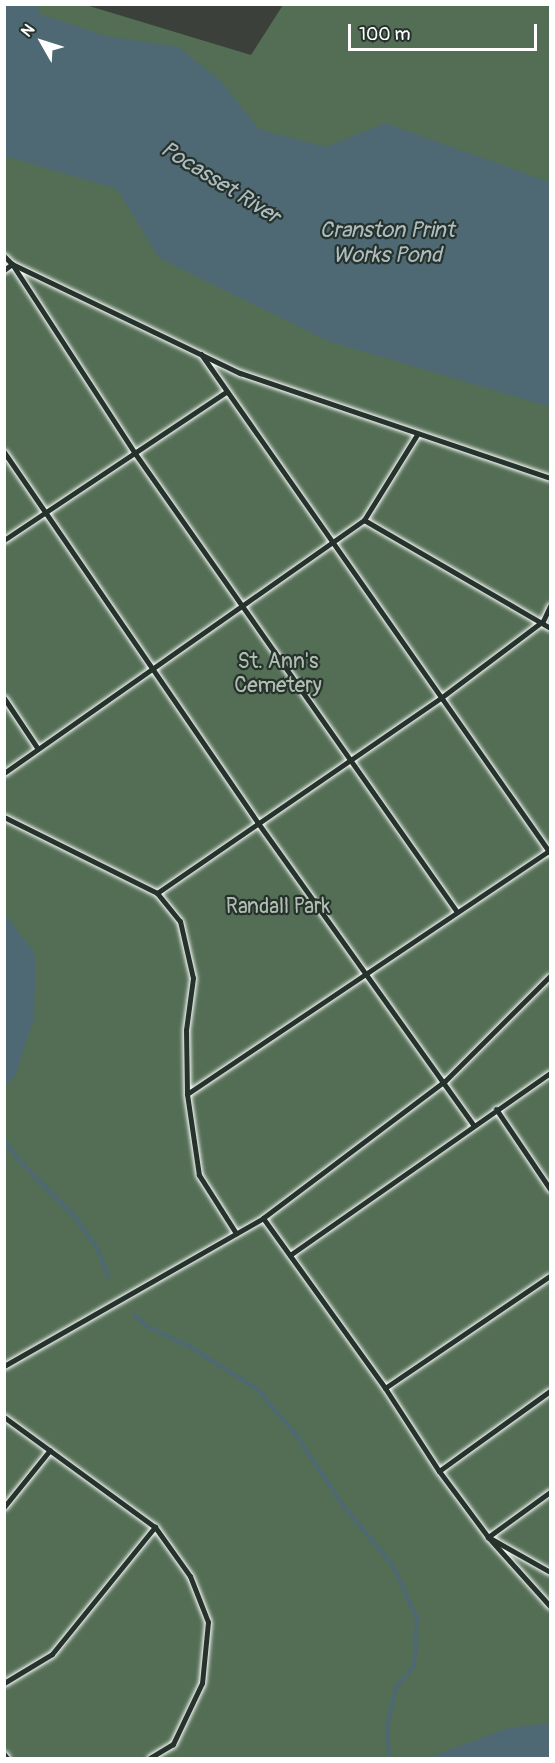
<!DOCTYPE html>
<html>
<head>
<meta charset="utf-8">
<style>
  body { margin:0 }
  #map { position:relative; width:555px; height:1763px; overflow:hidden; background:#3b403a; font-family:Pangolin,sans-serif }
  div>[style] { position:absolute }
  [style*='--x'] { left:calc(var(--x)*1px); top:calc(var(--y)*1px); width:calc(var(--w)*1px); rotate:calc(var(--a)*1deg) }
  .green>* { inset:0; background:#536e54 }
  .water>* { inset:0; background:#4e6973 }
  .stream>* { height:4px; margin:-2px; padding:0 2px; transform-origin:2px; border-radius:2px; background:#4e6973 }
  .roads { filter:drop-shadow(0 0 2px #fff) drop-shadow(0 0 2px #fff) }
  .service>* { height:5px; margin:-2.5px; padding:0 2.5px; transform-origin:2.5px; border-radius:2.5px; background:#26332d }
  span { translate:-50% -50%; white-space:nowrap; text-align:center; line-height:1.15; -webkit-text-stroke:4.5px #26332d; paint-order:stroke }
  .park-label { font-size:21px; color:#b2beb2 }
  .water-label { font-size:22px; color:#afbcc0; font-style:italic }
  .frame { position:absolute; inset:0; border:6px solid #fff; pointer-events:none }
  .north { position:absolute; left:12px; top:12px; width:60px; height:60px; -webkit-text-stroke:4px #26332d; paint-order:stroke; rotate:309deg; font-size:16px; font-weight:700; line-height:24px; text-align:center; color:#fff }
  .north::after { content:''; display:block; margin:auto; width:21px; height:27px; background:#fff; clip-path:polygon(50% 0,100% 100%,50% 72%,0 100%) }
  .scale { position:absolute; left:348px; top:24px; width:189px; height:27px; box-sizing:border-box; border:3px solid #fff; border-top:0; padding-left:8px; font-size:18px; line-height:21px; white-space:nowrap; color:#fff; -webkit-text-stroke:4px #26332d; paint-order:stroke }
</style>
</head>
<body>
<div id="map">
  <div class="green">
    <div style="clip-path:polygon(5px 5px,86px 5px,251px 55px,283px 5px,550px 5px,550px 1758px,5px 1758px)"></div>
  </div>
  <div class="water">
    <div style="clip-path:polygon(4px 5px,37px 5px,40px 14px,106px 36px,179px 47px,221px 81px,259px 129px,326px 147px,385px 123px,550px 182px,550px 407px,328px 341px,159px 258px,117px 189px,5px 156px)"></div>
    <div style="clip-path:polygon(5px 914px,36px 955px,34px 1019px,15px 1076px,5px 1086px)"></div>
    <div style="clip-path:polygon(550px 1723px,550px 1758px,428px 1758px,508px 1728px)"></div>
  </div>
  <div class="stream">
    <div style="--x:4;--y:1140;--w:25;--a:53"></div>
    <div style="--x:19;--y:1160;--w:80;--a:45.5"></div>
    <div style="--x:75;--y:1217;--w:38;--a:55"></div>
    <div style="--x:97;--y:1248;--w:31;--a:68"></div>
    <div style="--x:134;--y:1315;--w:18;--a:41"></div>
    <div style="--x:148;--y:1327;--w:45;--a:24.9"></div>
    <div style="--x:189;--y:1346;--w:82;--a:32.5"></div>
    <div style="--x:258;--y:1390;--w:55;--a:49.4"></div>
    <div style="--x:294;--y:1432;--w:87;--a:56.3"></div>
    <div style="--x:342;--y:1504;--w:80;--a:50.6"></div>
    <div style="--x:393;--y:1566;--w:57;--a:65.2"></div>
    <div style="--x:417;--y:1618;--w:49;--a:93.5"></div>
    <div style="--x:414;--y:1667;--w:27;--a:132"></div>
    <div style="--x:396;--y:1687;--w:40;--a:103"></div>
    <div style="--x:387;--y:1726;--w:32;--a:86"></div>
  </div>
  <div class="roads">
    <div class="service">
      <div style="--x:4;--y:256;--w:11;--a:45"></div>
      <div style="--x:12;--y:264;--w:253;--a:25.6"></div>
      <div style="--x:240;--y:373;--w:327;--a:18.7"></div>
      <div style="--x:4;--y:270;--w:10;--a:-37"></div>
      <div style="--x:12;--y:264;--w:224;--a:57"></div>
      <div style="--x:134;--y:452;--w:562;--a:54.92"></div>
      <div style="--x:201;--y:354;--w:609;--a:55.03"></div>
      <div style="--x:4;--y:452;--w:450;--a:55.6"></div>
      <div style="--x:258;--y:823;--w:370;--a:54.5"></div>
      <div style="--x:364;--y:520;--w:215;--a:30.1"></div>
      <div style="--x:4;--y:540;--w:267;--a:-33.7"></div>
      <div style="--x:4;--y:698;--w:61;--a:56.3"></div>
      <div style="--x:4;--y:773;--w:440;--a:-35.1"></div>
      <div style="--x:364;--y:520;--w:102;--a:-58.2"></div>
      <div style="--x:4;--y:817;--w:171;--a:26.4"></div>
      <div style="--x:157;--y:893;--w:36;--a:51"></div>
      <div style="--x:180;--y:921;--w:58;--a:77.2"></div>
      <div style="--x:193;--y:978;--w:52;--a:97.7"></div>
      <div style="--x:186;--y:1030;--w:64;--a:89.1"></div>
      <div style="--x:187;--y:1094;--w:82;--a:81.6"></div>
      <div style="--x:199;--y:1175;--w:69;--a:57.5"></div>
      <div style="--x:157;--y:893;--w:346;--a:-34.5"></div>
      <div style="--x:442;--y:697;--w:126;--a:-37"></div>
      <div style="--x:543;--y:621;--w:17;--a:-65"></div>
      <div style="--x:187;--y:1094;--w:437;--a:-33.9"></div>
      <div style="--x:496;--y:1109;--w:97;--a:56"></div>
      <div style="--x:263;--y:1218;--w:209;--a:54.3"></div>
      <div style="--x:385;--y:1388;--w:99;--a:57"></div>
      <div style="--x:439;--y:1471;--w:82;--a:53.4"></div>
      <div style="--x:488;--y:1537;--w:93;--a:48.1"></div>
      <div style="--x:290;--y:1255;--w:317;--a:-35"></div>
      <div style="--x:4;--y:1366;--w:298;--a:-29.7"></div>
      <div style="--x:263;--y:1218;--w:228;--a:-37"></div>
      <div style="--x:445;--y:1081;--w:148;--a:-45"></div>
      <div style="--x:385;--y:1388;--w:199;--a:-34.2"></div>
      <div style="--x:4;--y:1417;--w:187;--a:36.1"></div>
      <div style="--x:155;--y:1527;--w:60;--a:54.5"></div>
      <div style="--x:190;--y:1576;--w:49;--a:68.6"></div>
      <div style="--x:208;--y:1622;--w:61;--a:95.6"></div>
      <div style="--x:202;--y:1683;--w:68;--a:115.4"></div>
      <div style="--x:173;--y:1744;--w:27;--a:149"></div>
      <div style="--x:439;--y:1471;--w:137;--a:-35.8"></div>
      <div style="--x:550;--y:1492;--w:77;--a:144"></div>
      <div style="--x:488;--y:1537;--w:71;--a:29.4"></div>
      <div style="--x:4;--y:1507;--w:73;--a:-51.1"></div>
      <div style="--x:4;--y:1683;--w:56;--a:-31.1"></div>
      <div style="--x:52;--y:1654;--w:164;--a:-51"></div>
      <div style="--x:4;--y:1754;--w:5;--a:53"></div>
    </div>
  </div>
  <div class="park-label">
    <span style="left:278px;top:674px">St. Ann's<br>Cemetery</span>
    <span style="left:278px;top:907px">Randall Park</span>
  </div>
  <div class="water-label">
    <span style="left:220px;top:183px;rotate:32deg">Pocasset River</span>
    <span style="left:387px;top:243px">Cranston Print<br>Works Pond</span>
  </div>
  <div class="frame"></div>
  <div class="north">N</div>
  <div class="scale">100 m</div>
</div>
</body>
</html>
